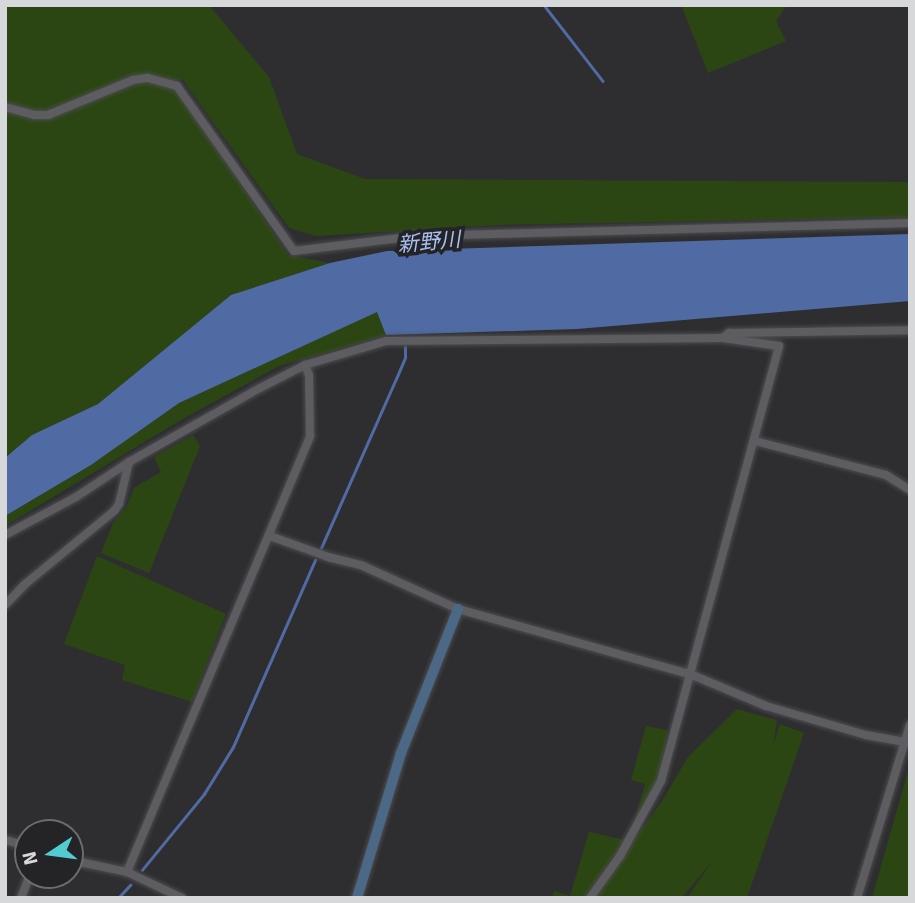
<!DOCTYPE html>
<html>
<head>
<meta charset="utf-8">
<style>
  body { margin:0 }
  #map { position:relative; width:915px; height:903px; overflow:hidden; background:#2e2e31; font-family:Signika,"Noto Sans JP",sans-serif }
  div>[style] { position:absolute }
  [style*='--x'] { left:calc(var(--x)*1px); top:calc(var(--y)*1px); width:calc(var(--w)*1px); rotate:calc(var(--a)*1deg) }
  .green>* { inset:0; background:#2b4612 }
  .water>* { inset:0; background:#506ba3 }
  .stream>* { height:2.5px; margin:-1.25px; padding:0 1.25px; transform-origin:1.25px; border-radius:1.25px; background:#506ba3 }
  .roads { filter:drop-shadow(0 0 2px #4c4c4f) drop-shadow(0 0 2px #4c4c4f) }
  .street>* { height:8px; margin:-4px; padding:0 4px; transform-origin:4px; border-radius:4px; background:#5d5d61 }
  .secondary>* { height:10px; margin:-5px; padding:0 5px; transform-origin:5px; border-radius:5px; background:#4b6887 }
  span { translate:-50% -50%; white-space:nowrap; text-align:center; line-height:1.15; -webkit-text-stroke:7px #242427; paint-order:stroke }
  .water-label { font-size:21px; color:#a9c2f2; font-style:italic }
  .frame { position:absolute; inset:0; border:7px solid #d7d8d9; pointer-events:none }
  .north { position:absolute; left:14px; top:819px; width:70px; height:70px; box-sizing:border-box; background:#242427; border:2px solid #6c6c6e; border-radius:50%; rotate:257deg; font-size:19px; font-weight:700; line-height:28px; text-align:center; color:#d7d8d9 }
  .north::after { content:''; display:block; margin:auto; width:24px; height:32px; background:#51ccd3; clip-path:polygon(50% 0,100% 100%,50% 72%,0 100%) }
</style>
</head>
<body>
<div id="map">
  <div class="green">
    <div style="clip-path:polygon(5px 5px,209px 5px,269px 77px,297px 154px,365px 179px,903px 182px,910px 183px,910px 217px,498px 225px,316px 236px,289px 228px,182px 79px,166px 85px,177px 91px,288px 255px,330px 263px,231px 295px,98px 404px,32px 435px,5px 458px)"></div>
    <div style="clip-path:polygon(681px 5px,787px 5px,776px 21px,786px 41px,708px 73px)"></div>
    <div style="clip-path:polygon(378px 311px,386px 335px,279px 366px,181px 420px,5px 526px,5px 516px,91px 465px,179px 403px)"></div>
    <div style="clip-path:polygon(193px 435px,200px 446px,149px 573px,101px 553px,113px 523px,126px 508px,134px 488px,161px 472px,154px 457px)"></div>
    <div style="clip-path:polygon(97px 556px,226px 614px,192px 702px,122px 680px,125px 665px,64px 644px)"></div>
    <div style="clip-path:polygon(737px 709px,777px 720px,773px 745px,780px 724px,804px 733px,747px 898px,687px 898px,713px 860px,682px 898px,592px 898px,662px 801px,688px 757px)"></div>
    <div style="clip-path:polygon(646px 726px,668px 730px,660px 774px,630px 835px,645px 784px,631px 780px)"></div>
    <div style="clip-path:polygon(910px 764px,910px 898px,872px 898px)"></div>
    <div style="clip-path:polygon(589px 832px,625px 840px,584px 898px,552px 898px,554px 891px,570px 896px)"></div>
  </div>
  <div class="water">
    <div style="clip-path:polygon(910px 234px,910px 301px,577px 329px,386px 335px,377px 312px,179px 403px,91px 465px,5px 516px,5px 458px,32px 435px,98px 404px,231px 295px,330px 263px,387px 251px)"></div>
  </div>
  <div class="stream">
    <div style="--x:544;--y:5;--w:96;--a:52.2"></div>
    <div style="--x:321;--y:548;--w:185;--a:-66.1"></div>
    <div style="--x:396;--y:379;--w:23;--a:-67"></div>
    <div style="--x:405;--y:358;--w:11;--a:-90"></div>
    <div style="--x:142;--y:870;--w:98;--a:-50.8"></div>
    <div style="--x:204;--y:794;--w:55;--a:-58.3"></div>
    <div style="--x:233;--y:747;--w:204;--a:-66.3"></div>
    <div style="--x:118;--y:898;--w:18;--a:-47"></div>
  </div>
  <div class="roads">
    <div class="street">
      <div style="--x:5;--y:107;--w:30;--a:15"></div>
      <div style="--x:34;--y:115;--w:14;--a:0"></div>
      <div style="--x:48;--y:115;--w:92;--a:-22.4"></div>
      <div style="--x:133;--y:80;--w:15;--a:-8"></div>
      <div style="--x:148;--y:78;--w:30;--a:15"></div>
      <div style="--x:177;--y:86;--w:202;--a:54.7"></div>
      <div style="--x:294;--y:251;--w:123;--a:-7"></div>
      <div style="--x:416;--y:236;--w:494;--a:-1.5"></div>
      <div style="--x:755;--y:441;--w:135;--a:14.5"></div>
      <div style="--x:886;--y:475;--w:28;--a:32"></div>
      <div style="--x:5;--y:535;--w:81;--a:-28.2"></div>
      <div style="--x:76;--y:497;--w:64;--a:-33.4"></div>
      <div style="--x:129;--y:462;--w:150;--a:-29.5"></div>
      <div style="--x:260;--y:388;--w:51;--a:-27.1"></div>
      <div style="--x:305;--y:365;--w:84;--a:-16.5"></div>
      <div style="--x:386;--y:341;--w:337;--a:-0.5"></div>
      <div style="--x:723;--y:338;--w:8;--a:-40"></div>
      <div style="--x:729;--y:333;--w:181;--a:-0.9"></div>
      <div style="--x:270;--y:536;--w:62;--a:19.9"></div>
      <div style="--x:328;--y:557;--w:36;--a:14"></div>
      <div style="--x:363;--y:566;--w:104;--a:24.4"></div>
      <div style="--x:458;--y:609;--w:241;--a:15.7"></div>
      <div style="--x:690;--y:674;--w:82;--a:22.8"></div>
      <div style="--x:766;--y:706;--w:104;--a:16.2"></div>
      <div style="--x:866;--y:735;--w:45;--a:10.3"></div>
      <div style="--x:5;--y:605;--w:28;--a:-46"></div>
      <div style="--x:24;--y:585;--w:117;--a:-39.4"></div>
      <div style="--x:114;--y:511;--w:9;--a:-54"></div>
      <div style="--x:119;--y:504;--w:43;--a:-76.6"></div>
      <div style="--x:5;--y:840;--w:24;--a:15"></div>
      <div style="--x:70;--y:860;--w:58;--a:11.9"></div>
      <div style="--x:127;--y:872;--w:61;--a:25.3"></div>
      <div style="--x:127;--y:872;--w:473;--a:-67.2"></div>
      <div style="--x:310;--y:436;--w:61;--a:-90.9"></div>
      <div style="--x:309;--y:375;--w:11;--a:-112"></div>
      <div style="--x:21;--y:898;--w:25;--a:-69"></div>
      <div style="--x:590;--y:898;--w:52;--a:-54.5"></div>
      <div style="--x:620;--y:856;--w:85;--a:-61.3"></div>
      <div style="--x:661;--y:781;--w:451;--a:-74.8"></div>
      <div style="--x:779;--y:346;--w:57;--a:-171.9"></div>
      <div style="--x:857;--y:898;--w:181;--a:-73"></div>
    </div>
    <div class="secondary">
      <div style="--x:357;--y:898;--w:152;--a:-73.1"></div>
      <div style="--x:401;--y:753;--w:155;--a:-68.4"></div>
    </div>
  </div>
  <div class="water-label">
    <span style="left:429px;top:242px;rotate:-5deg">新野川</span>
  </div>
  <div class="frame"></div>
  <div class="north">N</div>
</div>
</body>
</html>
